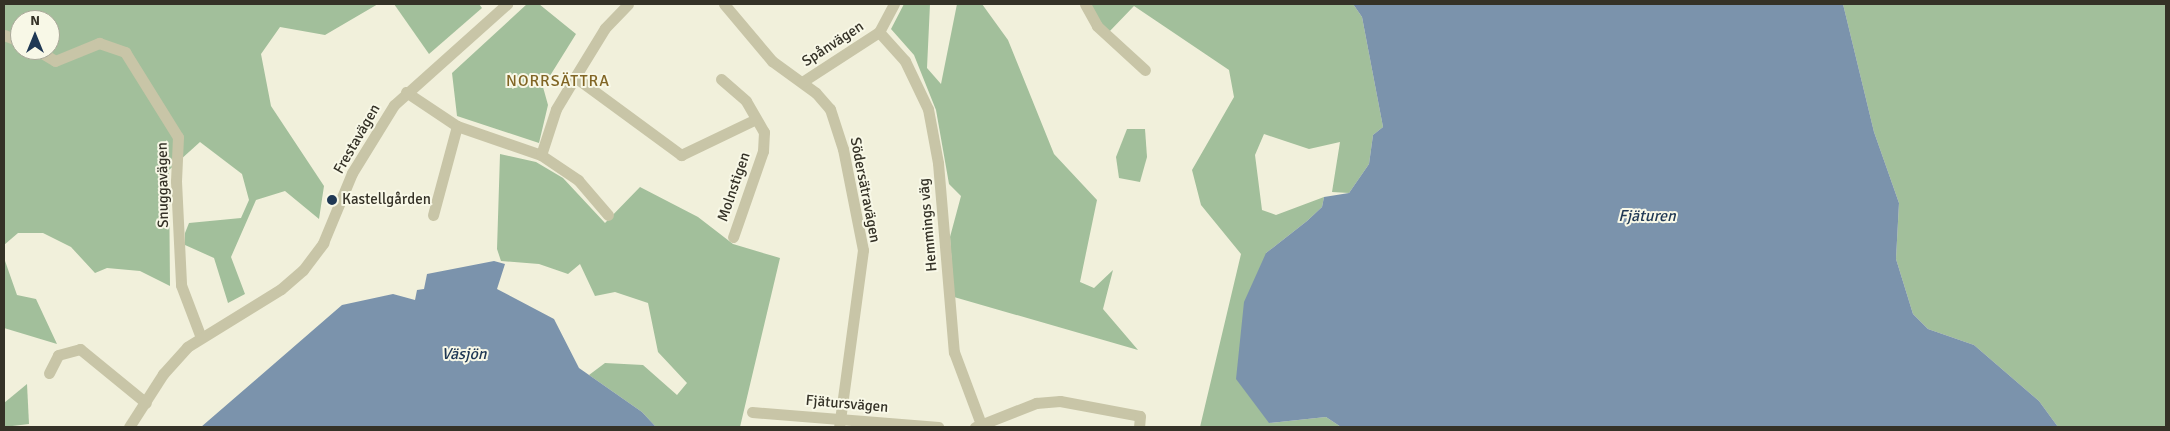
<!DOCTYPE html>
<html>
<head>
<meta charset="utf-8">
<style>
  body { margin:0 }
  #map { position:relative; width:2170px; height:431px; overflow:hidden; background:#f1f0db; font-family:Signika,sans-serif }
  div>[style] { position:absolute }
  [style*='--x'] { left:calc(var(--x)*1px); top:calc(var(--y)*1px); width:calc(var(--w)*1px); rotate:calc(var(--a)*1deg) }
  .green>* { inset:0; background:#a2bf9b }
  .water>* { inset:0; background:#7b93ac }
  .minor>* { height:11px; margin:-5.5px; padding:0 5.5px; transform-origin:5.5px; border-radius:5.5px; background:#c8c5a7 }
  .dots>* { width:14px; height:14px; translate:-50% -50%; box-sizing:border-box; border:2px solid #f8f8e7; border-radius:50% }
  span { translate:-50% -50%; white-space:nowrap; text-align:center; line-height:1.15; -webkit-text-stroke:4px #f8f8e7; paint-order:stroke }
  .street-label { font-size:15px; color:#353227 }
  .poi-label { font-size:15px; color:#353227 }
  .left { translate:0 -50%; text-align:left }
  .neighbourhood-label { font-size:16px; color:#816524; letter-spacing:1px }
  .water-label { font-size:16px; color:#1f3854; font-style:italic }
  .frame { position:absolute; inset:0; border:5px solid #353227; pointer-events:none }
  .north { position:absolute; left:10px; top:10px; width:50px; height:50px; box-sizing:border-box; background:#f8f8e7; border:1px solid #aaa99a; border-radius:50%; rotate:0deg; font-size:14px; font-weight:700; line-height:20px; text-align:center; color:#353227 }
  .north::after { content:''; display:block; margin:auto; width:18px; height:22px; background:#1f3854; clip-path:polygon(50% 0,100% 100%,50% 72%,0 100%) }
</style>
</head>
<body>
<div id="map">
  <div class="green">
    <div style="clip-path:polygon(evenodd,4px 4px,378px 4px,325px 35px,280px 27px,261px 54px,271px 106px,324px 186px,319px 219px,285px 191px,256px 200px,231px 257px,245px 294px,228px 303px,214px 258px,185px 245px,185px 233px,189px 223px,241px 218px,249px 200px,242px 174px,200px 142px,169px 170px,170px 286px,140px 271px,107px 268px,95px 273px,71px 247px,43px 233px,18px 233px,4px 245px,4px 4px,20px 20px,50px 20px,50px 50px,20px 50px,20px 20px)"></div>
    <div style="clip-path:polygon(394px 4px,479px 4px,482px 8px,429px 54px)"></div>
    <div style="clip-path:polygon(527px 4px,539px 4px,576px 34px,543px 87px,548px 105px,539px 143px,457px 116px,452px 73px)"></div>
    <div style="clip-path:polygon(904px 4px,930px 4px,927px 68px,941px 84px,957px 4px,982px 4px,1008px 40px,1054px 154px,1097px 200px,1080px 282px,1094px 288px,1113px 270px,1103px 309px,1138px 350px,954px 297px,950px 237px,961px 196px,949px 184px,936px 110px,914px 55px,891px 29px)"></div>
    <div style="clip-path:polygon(1089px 4px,1353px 4px,1362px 17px,1383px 127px,1373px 135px,1369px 164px,1349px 193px,1332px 192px,1340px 142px,1309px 149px,1264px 134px,1255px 155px,1262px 210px,1276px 215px,1324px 197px,1322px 207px,1307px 221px,1266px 253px,1269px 423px,1326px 417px,1341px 427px,1200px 427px,1241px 254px,1201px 205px,1192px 170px,1234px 97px,1229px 70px,1134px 6px,1108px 33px)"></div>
    <div style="clip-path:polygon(1843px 4px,2166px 4px,2166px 427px,2058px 427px,2039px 401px,1974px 345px,1928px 329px,1913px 314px,1896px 259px,1899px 203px,1874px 132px)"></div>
    <div style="clip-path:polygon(1127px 129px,1145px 129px,1147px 157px,1140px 182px,1119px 178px,1116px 157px)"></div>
    <div style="clip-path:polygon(500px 154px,536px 162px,563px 178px,605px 223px,640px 187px,698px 217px,733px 244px,780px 258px,740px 427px,656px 427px,642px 412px,589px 375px,605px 363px,643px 365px,677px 395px,687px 383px,658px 352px,648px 303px,615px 292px,595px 296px,580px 264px,568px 274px,539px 264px,501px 261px,497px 249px)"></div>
    <div style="clip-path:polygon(4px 258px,17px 295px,36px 299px,57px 344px,4px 328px)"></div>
    <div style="clip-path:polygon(27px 384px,29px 424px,4px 427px,4px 403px)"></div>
  </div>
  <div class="water">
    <div style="clip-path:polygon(1353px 4px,1843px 4px,1874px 132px,1899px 203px,1896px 259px,1913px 314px,1928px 329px,1974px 345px,2039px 401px,2058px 427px,1341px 427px,1326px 417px,1269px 423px,1236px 379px,1244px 302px,1266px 253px,1307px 221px,1322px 207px,1324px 197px,1349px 193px,1369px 164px,1373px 135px,1383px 127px,1362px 17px)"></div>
    <div style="clip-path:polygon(494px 261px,505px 264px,497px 289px,554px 319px,579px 368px,642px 412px,656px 427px,201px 427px,342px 305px,393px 294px,415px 300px,417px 290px,424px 289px,427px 274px)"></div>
  </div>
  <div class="minor">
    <div style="--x:724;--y:4;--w:75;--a:49.9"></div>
    <div style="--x:772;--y:61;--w:54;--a:36"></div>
    <div style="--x:816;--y:93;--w:21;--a:49"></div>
    <div style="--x:830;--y:109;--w:42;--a:72"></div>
    <div style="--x:843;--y:149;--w:103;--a:78.8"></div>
    <div style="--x:863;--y:250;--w:179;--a:97.7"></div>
    <div style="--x:1085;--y:4;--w:25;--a:61"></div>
    <div style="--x:1097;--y:26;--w:65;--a:42.5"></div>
    <div style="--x:879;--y:32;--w:39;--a:48"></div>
    <div style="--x:905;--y:61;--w:53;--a:64.4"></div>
    <div style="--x:928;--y:109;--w:55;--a:79.5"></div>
    <div style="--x:938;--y:163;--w:190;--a:85.2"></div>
    <div style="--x:954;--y:352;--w:80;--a:69.5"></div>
    <div style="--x:4;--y:35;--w:17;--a:21"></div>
    <div style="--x:37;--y:50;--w:21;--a:31"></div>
    <div style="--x:55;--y:61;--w:48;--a:-22.2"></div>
    <div style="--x:99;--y:43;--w:28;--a:19"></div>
    <div style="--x:125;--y:52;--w:100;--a:58.1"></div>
    <div style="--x:178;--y:137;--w:44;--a:92.6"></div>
    <div style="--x:176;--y:181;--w:104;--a:87.2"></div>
    <div style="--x:181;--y:285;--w:53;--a:69.2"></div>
    <div style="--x:575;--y:77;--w:132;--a:36.3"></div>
    <div style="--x:681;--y:155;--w:83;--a:-25.6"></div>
    <div style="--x:721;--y:79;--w:33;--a:41"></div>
    <div style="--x:746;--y:101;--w:36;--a:60"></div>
    <div style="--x:764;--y:132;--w:19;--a:93"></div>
    <div style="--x:763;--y:151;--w:91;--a:109.2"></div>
    <div style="--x:802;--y:82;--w:92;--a:-33"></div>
    <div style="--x:879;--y:32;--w:32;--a:-62"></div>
    <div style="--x:406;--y:92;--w:61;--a:33.7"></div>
    <div style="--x:457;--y:126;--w:89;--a:19"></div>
    <div style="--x:541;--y:155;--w:45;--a:34"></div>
    <div style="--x:578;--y:180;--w:46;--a:49.4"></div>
    <div style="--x:541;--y:155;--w:48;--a:-71.9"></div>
    <div style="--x:556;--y:109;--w:37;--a:-59"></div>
    <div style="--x:575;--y:77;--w:57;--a:-58.5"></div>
    <div style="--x:605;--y:28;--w:33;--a:-46"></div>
    <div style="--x:433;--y:215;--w:92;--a:-74.9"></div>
    <div style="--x:49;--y:373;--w:20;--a:-63"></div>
    <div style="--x:58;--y:355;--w:23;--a:-15"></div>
    <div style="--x:80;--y:349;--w:85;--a:39.3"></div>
    <div style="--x:752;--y:412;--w:187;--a:4.6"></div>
    <div style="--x:129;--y:427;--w:63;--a:-57.3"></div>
    <div style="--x:163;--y:374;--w:36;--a:-48"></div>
    <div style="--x:187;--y:347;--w:110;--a:-31.7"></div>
    <div style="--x:281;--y:289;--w:29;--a:-41"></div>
    <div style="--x:303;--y:270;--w:34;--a:-53"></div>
    <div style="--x:323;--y:243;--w:76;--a:-67.5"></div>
    <div style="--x:352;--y:173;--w:80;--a:-58.3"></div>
    <div style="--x:394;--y:105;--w:152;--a:-41.8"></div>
    <div style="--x:975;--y:427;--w:66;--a:-21.5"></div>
    <div style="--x:1036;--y:403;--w:24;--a:-5"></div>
    <div style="--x:1060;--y:401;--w:81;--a:10.6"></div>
    <div style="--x:1140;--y:416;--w:11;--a:95"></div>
  </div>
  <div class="dots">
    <div style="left:332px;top:200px;background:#1f3854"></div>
  </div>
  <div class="street-label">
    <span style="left:833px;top:44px;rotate:-33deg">Spånvägen</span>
    <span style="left:357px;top:139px;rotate:-60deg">Frestavägen</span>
    <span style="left:163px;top:185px;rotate:-91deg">Snuggavägen</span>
    <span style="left:734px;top:187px;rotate:-71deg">Molnstigen</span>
    <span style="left:865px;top:190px;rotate:79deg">Södersätravägen</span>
    <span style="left:928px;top:225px;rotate:-95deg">Hemmings väg</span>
    <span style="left:847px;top:404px;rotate:5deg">Fjätursvägen</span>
  </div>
  <div class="poi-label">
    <span class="left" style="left:342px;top:200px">Kastellgården</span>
  </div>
  <div class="neighbourhood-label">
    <span style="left:558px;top:81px">NORRSÄTTRA</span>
  </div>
  <div class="water-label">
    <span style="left:1647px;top:216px">Fjäturen</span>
    <span style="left:464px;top:354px">Väsjön</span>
  </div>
  <div class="frame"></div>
  <div class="north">N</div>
</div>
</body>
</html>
